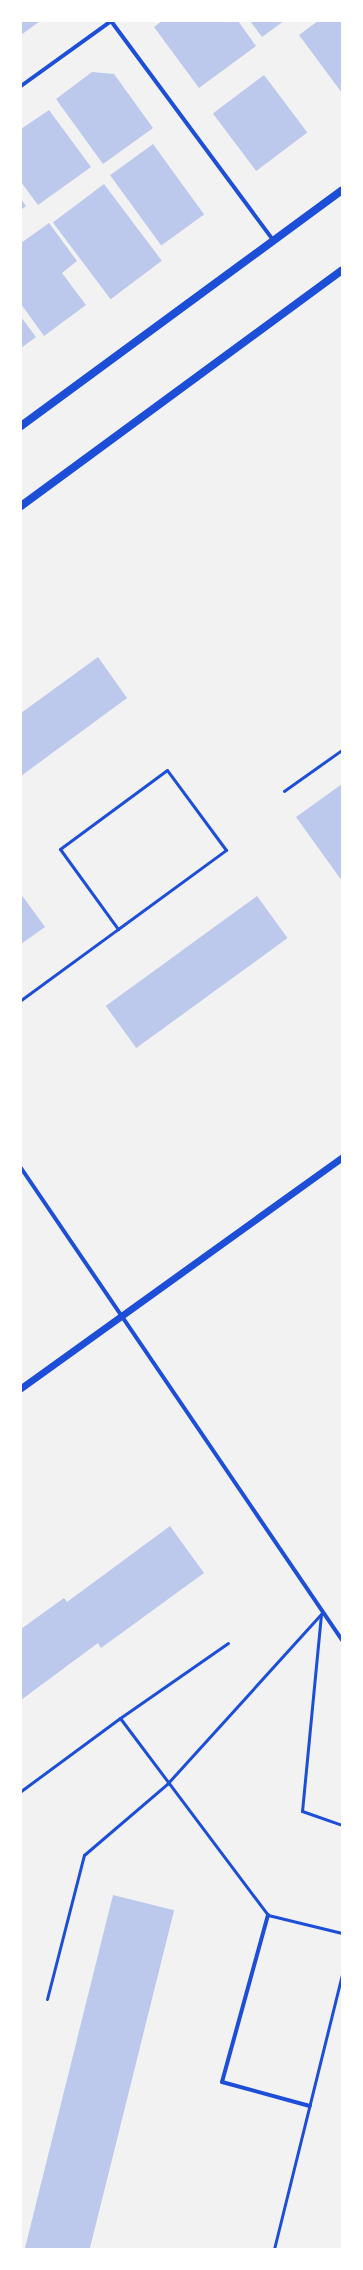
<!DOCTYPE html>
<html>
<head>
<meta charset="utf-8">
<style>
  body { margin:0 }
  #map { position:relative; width:363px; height:2270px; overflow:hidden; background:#f2f2f2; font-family:"Titillium Web",sans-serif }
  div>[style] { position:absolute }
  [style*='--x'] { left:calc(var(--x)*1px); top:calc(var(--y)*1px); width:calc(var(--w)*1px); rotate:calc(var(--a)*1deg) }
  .building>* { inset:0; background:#bdc9ec; transform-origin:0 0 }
  .path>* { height:2.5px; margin:-1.25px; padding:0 1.25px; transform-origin:1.25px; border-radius:1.25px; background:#1d4ed8 }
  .service>* { height:3px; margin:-1.5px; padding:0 1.5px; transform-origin:1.5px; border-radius:1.5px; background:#1d4ed8 }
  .minor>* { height:4px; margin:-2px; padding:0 2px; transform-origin:2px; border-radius:2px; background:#1d4ed8 }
  .tertiary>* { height:7px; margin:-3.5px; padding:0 3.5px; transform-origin:3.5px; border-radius:3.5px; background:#1d4ed8 }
  .secondary>* { height:8px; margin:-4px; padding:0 4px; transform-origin:4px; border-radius:4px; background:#1d4ed8 }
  span { translate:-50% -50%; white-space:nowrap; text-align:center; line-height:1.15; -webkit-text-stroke:3px #fff; paint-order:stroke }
  .frame { position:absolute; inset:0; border:22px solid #fff; pointer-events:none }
</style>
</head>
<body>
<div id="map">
  <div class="building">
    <div style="clip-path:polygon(21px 21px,40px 21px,21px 35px)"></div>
    <div style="clip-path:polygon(162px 21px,238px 21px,256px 46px,199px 88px,154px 27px)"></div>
    <div style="clip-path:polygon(250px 21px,284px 21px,262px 37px)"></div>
    <div style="clip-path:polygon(318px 21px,342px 21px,342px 93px,299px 35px)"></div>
    <div style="clip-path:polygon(92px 72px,114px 74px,153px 128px,103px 164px,56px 99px)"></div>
    <div style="left:264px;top:75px;width:72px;height:64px;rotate:53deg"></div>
    <div style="clip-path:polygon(49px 110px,91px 167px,38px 205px,21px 182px,21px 129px)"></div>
    <div style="left:153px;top:144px;width:87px;height:53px;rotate:54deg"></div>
    <div style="left:104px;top:184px;width:96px;height:64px;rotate:53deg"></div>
    <div style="clip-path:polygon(21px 199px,26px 206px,21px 210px)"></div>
    <div style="clip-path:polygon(49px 223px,77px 261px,62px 273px,86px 305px,44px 336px,21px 304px,21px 243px)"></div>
    <div style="clip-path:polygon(21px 317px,36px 337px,21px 348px)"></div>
    <div style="clip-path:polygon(98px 657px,127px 698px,21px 776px,21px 713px)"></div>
    <div style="clip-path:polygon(342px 784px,342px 881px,296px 817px)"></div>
    <div style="clip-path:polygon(21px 894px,45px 927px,21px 944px)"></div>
    <div style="left:257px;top:896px;width:52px;height:187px;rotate:54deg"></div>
    <div style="clip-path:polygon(170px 1526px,204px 1573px,101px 1648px,98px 1643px,21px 1700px,21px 1629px,64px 1598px,67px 1602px)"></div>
    <div style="left:113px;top:1895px;width:63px;height:365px;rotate:14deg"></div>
  </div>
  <div class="path">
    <div style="--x:284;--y:791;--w:71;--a:-35.3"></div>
  </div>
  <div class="service">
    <div style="--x:21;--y:1000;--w:120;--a:-36.2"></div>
    <div style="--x:118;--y:929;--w:134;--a:-36.2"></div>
    <div style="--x:226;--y:850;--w:99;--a:-126.4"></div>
    <div style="--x:167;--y:770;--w:133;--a:143.6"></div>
    <div style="--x:60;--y:849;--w:99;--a:54.1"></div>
    <div style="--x:321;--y:1614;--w:198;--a:95.5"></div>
    <div style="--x:302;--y:1811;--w:42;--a:19.3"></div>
    <div style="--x:228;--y:1643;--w:131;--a:145.2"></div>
    <div style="--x:120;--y:1718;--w:246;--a:53.1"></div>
    <div style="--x:268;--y:1915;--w:76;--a:13.7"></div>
    <div style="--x:21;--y:1791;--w:123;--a:-36.4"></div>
    <div style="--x:47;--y:1999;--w:149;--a:-75.6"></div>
    <div style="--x:84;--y:1855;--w:109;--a:-40.5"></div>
    <div style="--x:167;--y:1784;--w:229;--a:-47.8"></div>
    <div style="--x:274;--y:2249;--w:282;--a:-76.1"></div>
  </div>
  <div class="minor">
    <div style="--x:111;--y:21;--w:272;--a:53.5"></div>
    <div style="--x:21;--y:86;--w:111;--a:-35.8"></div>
    <div style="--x:21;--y:1168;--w:571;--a:55.78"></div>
    <div style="--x:268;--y:1915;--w:173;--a:105.4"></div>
    <div style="--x:222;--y:2082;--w:91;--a:15.3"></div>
  </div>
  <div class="tertiary">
    <div style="--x:21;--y:1388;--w:395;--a:-35.7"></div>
  </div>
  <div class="secondary">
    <div style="--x:21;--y:426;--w:398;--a:-36.3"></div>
    <div style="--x:21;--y:506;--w:398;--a:-36.3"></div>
  </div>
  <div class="frame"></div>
</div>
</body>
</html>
